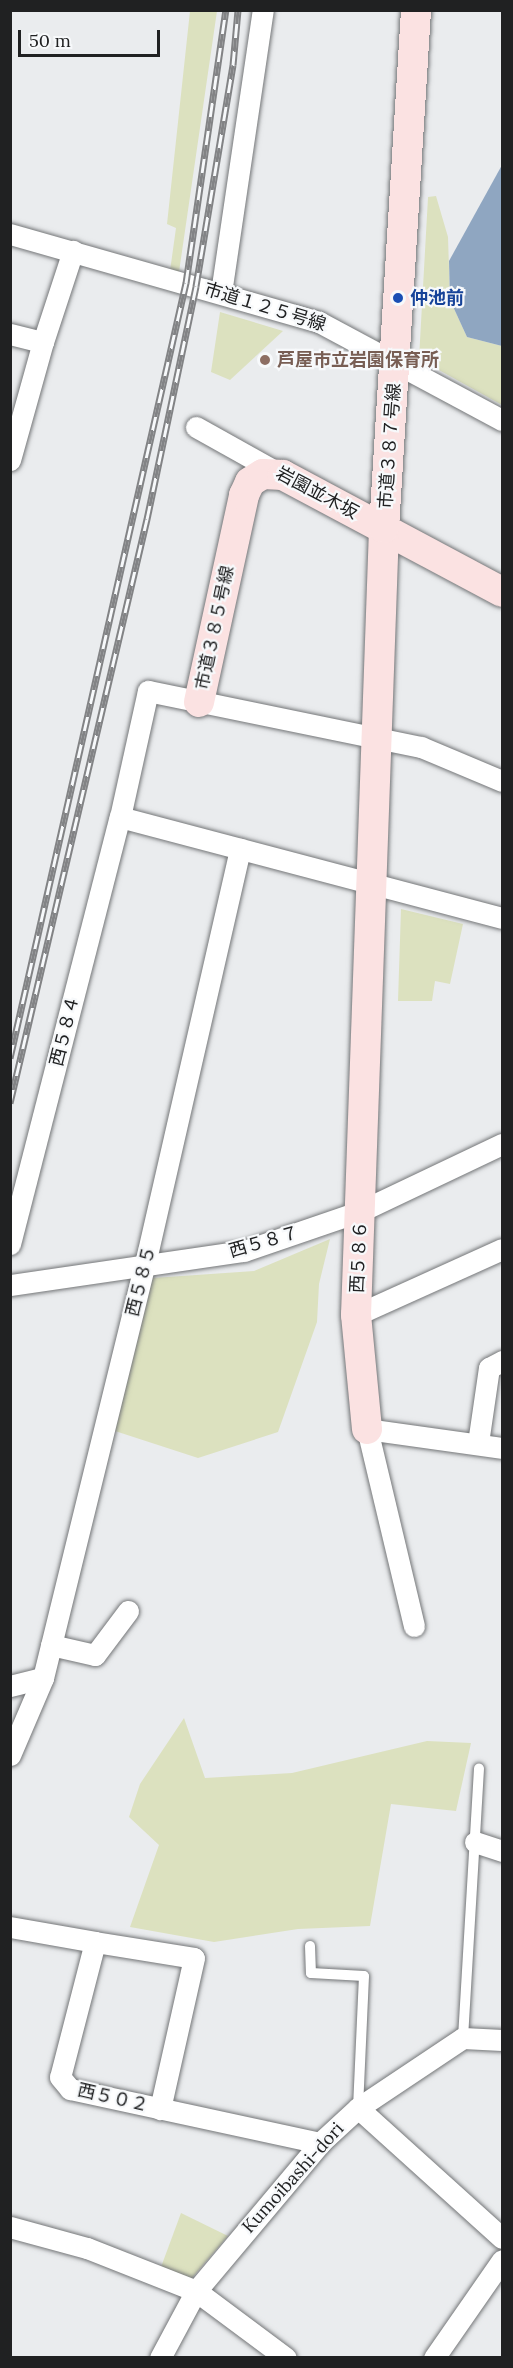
<!DOCTYPE html>
<html>
<head>
<meta charset="utf-8">
<style>
  body { margin:0 }
  #map { position:relative; width:513px; height:2368px; overflow:hidden; background:#eaecee; font-family:Lora,"Noto Sans JP",serif }
  div>[style] { position:absolute }
  [style*='--x'] { left:calc(var(--x)*1px); top:calc(var(--y)*1px); width:calc(var(--w)*1px); rotate:calc(var(--a)*1deg) }
  .green>* { inset:0; background:#dce1bf }
  .water>* { inset:0; background:#8fa6c1 }
  .roads { filter:drop-shadow(0 0 2px #747678) drop-shadow(0 0 2px #747678) }
  .lane>* { height:10px; margin:-5px; padding:0 5px; transform-origin:5px; border-radius:5px; background:#fff }
  .street>* { height:21px; margin:-10.5px; padding:0 10.5px; transform-origin:10.5px; border-radius:10.5px; background:#fff }
  .secondary>* { height:30px; margin:-15px; padding:0 15px; transform-origin:15px; border-radius:15px; background:#fbe2e2 }
  .rail>* { height:7px; margin-top:-3.5px; transform-origin:0; background:repeating-linear-gradient(90deg,#f7f9fb 0 14px,#828385 0 28px); box-sizing:border-box; border-block:2px solid #828385 }
  .dots>* { width:16px; height:16px; translate:-50% -50%; box-sizing:border-box; border:3px solid #f7f9fb; border-radius:50% }
  span { translate:-50% -50%; white-space:nowrap; text-align:center; line-height:1.15; -webkit-text-stroke:4.5px #f7f9fb; paint-order:stroke }
  .transit-label { font-size:18px; color:#164399; font-weight:700 }
  .left { translate:0 -50%; text-align:left }
  .street-label { font-size:18px; color:#202122 }
  .education-label { font-size:18px; color:#785e54; font-weight:700 }
  .frame { position:absolute; inset:0; border:12px solid #202122; pointer-events:none }
  .scale { position:absolute; left:18px; top:30px; width:142px; height:27px; box-sizing:border-box; border:3px solid #202122; border-top:0; padding-left:8px; font-size:18px; line-height:21px; white-space:nowrap; color:#202122; -webkit-text-stroke:4px #f7f9fb; paint-order:stroke }
</style>
</head>
<body>
<div id="map">
  <div class="green">
    <div style="clip-path:polygon(190px 11px,217px 11px,179px 272px,170px 271px,176px 228px,167px 224px)"></div>
    <div style="clip-path:polygon(436px 196px,448px 237px,450px 300px,467px 337px,502px 346px,502px 405px,419px 359px,428px 197px)"></div>
    <div style="clip-path:polygon(220px 312px,283px 331px,230px 380px,211px 372px)"></div>
    <div style="clip-path:polygon(401px 909px,463px 924px,450px 984px,435px 981px,432px 1001px,398px 1001px)"></div>
    <div style="clip-path:polygon(330px 1239px,319px 1284px,317px 1322px,278px 1432px,198px 1458px,115px 1431px,153px 1278px,254px 1271px)"></div>
    <div style="clip-path:polygon(184px 1718px,205px 1778px,292px 1773px,427px 1741px,471px 1743px,456px 1811px,391px 1804px,370px 1926px,298px 1929px,214px 1942px,130px 1927px,159px 1845px,129px 1817px,140px 1784px)"></div>
    <div style="clip-path:polygon(181px 2213px,228px 2236px,191px 2279px,161px 2267px)"></div>
  </div>
  <div class="water">
    <div style="clip-path:polygon(502px 165px,502px 346px,467px 337px,450px 300px,449px 261px)"></div>
  </div>
  <div class="roads">
    <div class="lane">
      <div style="--x:310;--y:1946;--w:27;--a:88"></div>
      <div style="--x:311;--y:1973;--w:53;--a:3.2"></div>
      <div style="--x:364;--y:1976;--w:131;--a:92.6"></div>
      <div style="--x:463;--y:2038;--w:270;--a:-86.6"></div>
    </div>
    <div class="street">
      <div style="--x:10;--y:234;--w:321;--a:15.9"></div>
      <div style="--x:319;--y:322;--w:208;--a:28.2"></div>
      <div style="--x:221;--y:293;--w:286;--a:-81.6"></div>
      <div style="--x:10;--y:334;--w:34;--a:14"></div>
      <div style="--x:196;--y:427;--w:98;--a:29.2"></div>
      <div style="--x:10;--y:460;--w:123;--a:-74.4"></div>
      <div style="--x:43;--y:342;--w:96;--a:-71.8"></div>
      <div style="--x:120;--y:817;--w:395;--a:14.8"></div>
      <div style="--x:10;--y:1244;--w:441;--a:-75.6"></div>
      <div style="--x:120;--y:817;--w:129;--a:-77.5"></div>
      <div style="--x:148;--y:691;--w:279;--a:11.6"></div>
      <div style="--x:421;--y:747;--w:88;--a:22.8"></div>
      <div style="--x:10;--y:1285;--w:236;--a:-8.3"></div>
      <div style="--x:244;--y:1251;--w:124;--a:-18.9"></div>
      <div style="--x:361;--y:1211;--w:156;--a:-25.4"></div>
      <div style="--x:356;--y:1315;--w:160;--a:-24.3"></div>
      <div style="--x:478;--y:1443;--w:76;--a:-81.7"></div>
      <div style="--x:489;--y:1368;--w:15;--a:-28"></div>
      <div style="--x:414;--y:1626;--w:203;--a:-103.4"></div>
      <div style="--x:367;--y:1429;--w:136;--a:8"></div>
      <div style="--x:51;--y:1645;--w:45;--a:12.8"></div>
      <div style="--x:95;--y:1655;--w:55;--a:-53.1"></div>
      <div style="--x:10;--y:1686;--w:34;--a:-14"></div>
      <div style="--x:43;--y:1678;--w:426;--a:-76.2"></div>
      <div style="--x:145;--y:1264;--w:426;--a:-77.1"></div>
      <div style="--x:10;--y:1755;--w:84;--a:-66.8"></div>
      <div style="--x:475;--y:1842;--w:28;--a:18"></div>
      <div style="--x:10;--y:1927;--w:86;--a:10"></div>
      <div style="--x:95;--y:1942;--w:139;--a:104.5"></div>
      <div style="--x:60;--y:2077;--w:16;--a:50"></div>
      <div style="--x:70;--y:2089;--w:256;--a:12.2"></div>
      <div style="--x:95;--y:1942;--w:100;--a:9.2"></div>
      <div style="--x:194;--y:1958;--w:155;--a:102.7"></div>
      <div style="--x:358;--y:2108;--w:194;--a:42.1"></div>
      <div style="--x:10;--y:2227;--w:80;--a:15.3"></div>
      <div style="--x:87;--y:2248;--w:117;--a:21.5"></div>
      <div style="--x:196;--y:2291;--w:112;--a:36.7"></div>
      <div style="--x:160;--y:2358;--w:76;--a:-61.8"></div>
      <div style="--x:196;--y:2291;--w:193;--a:-50"></div>
      <div style="--x:320;--y:2143;--w:52;--a:-42.6"></div>
      <div style="--x:358;--y:2108;--w:126;--a:-33.7"></div>
      <div style="--x:463;--y:2038;--w:39;--a:3"></div>
      <div style="--x:434;--y:2358;--w:119;--a:-55.2"></div>
    </div>
    <div class="secondary">
      <div style="--x:199;--y:702;--w:212;--a:-77.7"></div>
      <div style="--x:244;--y:495;--w:14;--a:-65"></div>
      <div style="--x:250;--y:482;--w:15;--a:-32"></div>
      <div style="--x:263;--y:474;--w:20;--a:3"></div>
      <div style="--x:283;--y:475;--w:248;--a:28.1"></div>
      <div style="--x:367;--y:1429;--w:115;--a:-95.5"></div>
      <div style="--x:356;--y:1315;--w:787;--a:-87.96"></div>
      <div style="--x:384;--y:528;--w:519;--a:-86.46"></div>
    </div>
  </div>
  <div class="rail">
    <div style="--x:10;--y:1058;--w:795;--a:-77.21"></div>
    <div style="--x:186;--y:283;--w:276;--a:-81.7"></div>
    <div style="--x:10;--y:1103;--w:600;--a:-76.8"></div>
    <div style="--x:147;--y:519;--w:238;--a:-78.1"></div>
    <div style="--x:196;--y:286;--w:224;--a:-80.5"></div>
    <div style="--x:233;--y:65;--w:55;--a:-84.8"></div>
  </div>
  <div class="dots">
    <div style="left:398px;top:298px;background:#1a4fb4"></div>
    <div style="left:265px;top:360px;background:#8d6e63"></div>
  </div>
  <div class="transit-label">
    <span class="left" style="left:410px;top:298px">仲池前</span>
  </div>
  <div class="street-label">
    <span style="left:265px;top:307px;rotate:17deg">市道１２５号線</span>
    <span style="left:390px;top:446px;rotate:-86deg">市道３８７号線</span>
    <span style="left:317px;top:493px;rotate:28deg">岩園並木坂</span>
    <span style="left:215px;top:628px;rotate:-78deg">市道３８５号線</span>
    <span style="left:65px;top:1031px;rotate:-76deg">西５８４</span>
    <span style="left:264px;top:1242px;rotate:-16deg">西５８７</span>
    <span style="left:359px;top:1257px;rotate:-87deg">西５８６</span>
    <span style="left:141px;top:1281px;rotate:-76deg">西５８５</span>
    <span style="left:113px;top:2098px;rotate:13deg">西５０２</span>
    <span style="left:293px;top:2178px;rotate:-48deg">Kumoibashi-dori</span>
  </div>
  <div class="education-label">
    <span class="left" style="left:277px;top:360px">芦屋市立岩園保育所</span>
  </div>
  <div class="frame"></div>
  <div class="scale">50 m</div>
</div>
</body>
</html>
